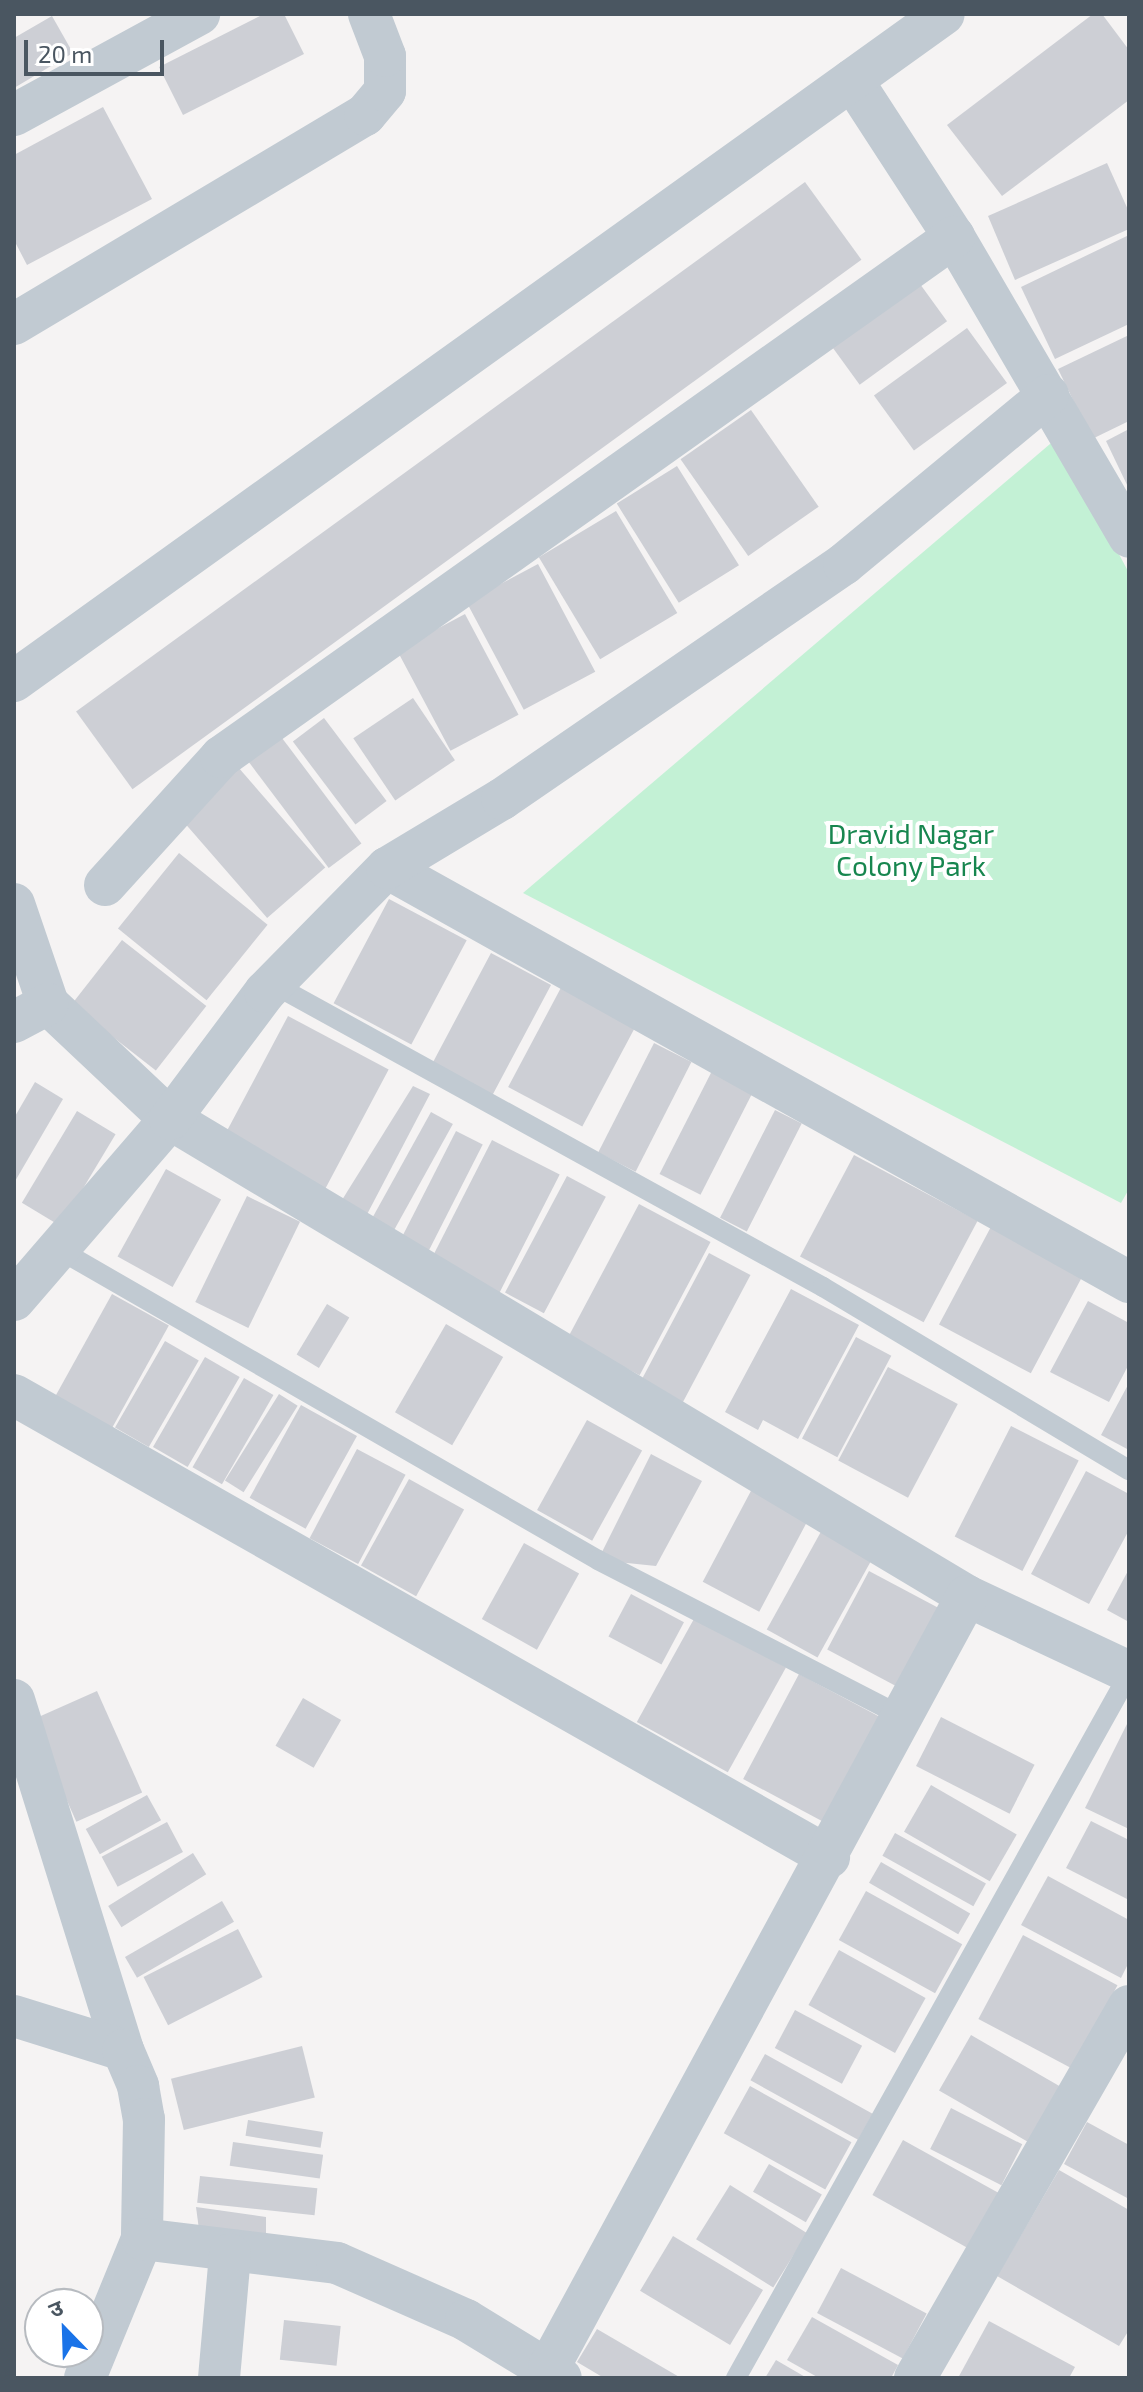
<!DOCTYPE html>
<html>
<head>
<meta charset="utf-8">
<style>
  body { margin:0 }
  #map { position:relative; width:1143px; height:2392px; overflow:hidden; background:#f5f3f3; font-family:"Exo 2","Noto Sans Devanagari",sans-serif }
  div>[style] { position:absolute }
  [style*='--x'] { left:calc(var(--x)*1px); top:calc(var(--y)*1px); width:calc(var(--w)*1px); rotate:calc(var(--a)*1deg) }
  .green>* { inset:0; background:#c3f1d5 }
  .building>* { inset:0; background:#cdcfd5; transform-origin:0 0 }
  .lane>* { height:20px; margin:-10px; padding:0 10px; transform-origin:10px; border-radius:10px; background:#c1cad2 }
  .street>* { height:42px; margin:-21px; padding:0 21px; transform-origin:21px; border-radius:21px; background:#c1cad2 }
  span { translate:-50% -50%; white-space:nowrap; text-align:center; line-height:1.15; -webkit-text-stroke:8px #fff; paint-order:stroke }
  .park-label { font-size:28px; color:#17864f }
  .frame { position:absolute; inset:0; border:16px solid #4a5661; pointer-events:none }
  .north { position:absolute; left:24px; top:2288px; width:80px; height:80px; box-sizing:border-box; background:#fff; border:2px solid #b7bbc0; border-radius:50%; rotate:337deg; font-size:22px; font-weight:700; line-height:32px; text-align:center; color:#4a5661 }
  .north::after { content:''; display:block; margin:auto; width:28px; height:36px; background:#1a73e8; clip-path:polygon(50% 0,100% 100%,50% 72%,0 100%) }
  .scale { position:absolute; left:24px; top:40px; width:140px; height:36px; box-sizing:border-box; border:4px solid #4a5661; border-top:0; padding-left:10px; font-size:24px; line-height:28px; white-space:nowrap; color:#4a5661; -webkit-text-stroke:6px #fff; paint-order:stroke }
</style>
</head>
<body>
<div id="map">
  <div class="green">
    <div style="clip-path:polygon(1057px 438px,1129px 573px,1129px 1189px,1121px 1203px,523px 893px)"></div>
  </div>
  <div class="building">
    <div style="clip-path:polygon(264px 14px,284px 14px,304px 54px,183px 115px,159px 67px)"></div>
    <div style="clip-path:polygon(1093px 14px,1102px 14px,1129px 50px,1129px 100px,1002px 196px,947px 125px)"></div>
    <div style="clip-path:polygon(52px 16px,73px 53px,14px 88px,14px 38px)"></div>
    <div style="clip-path:polygon(103px 107px,152px 199px,27px 265px,14px 240px,14px 155px)"></div>
    <div style="clip-path:polygon(1107px 163px,1129px 212px,1129px 229px,1015px 280px,988px 216px)"></div>
    <div style="left:805px;top:182px;width:96px;height:901px;rotate:54deg"></div>
    <div style="clip-path:polygon(1129px 235px,1129px 324px,1055px 359px,1021px 287px)"></div>
    <div style="left:920px;top:284px;width:46px;height:108px;rotate:54deg"></div>
    <div style="left:967px;top:328px;width:68px;height:115px;rotate:54deg"></div>
    <div style="clip-path:polygon(1129px 335px,1129px 421px,1092px 439px,1058px 369px)"></div>
    <div style="left:751px;top:410px;width:118px;height:86px;rotate:55deg"></div>
    <div style="clip-path:polygon(1129px 429px,1129px 489px,1106px 441px)"></div>
    <div style="left:677px;top:466px;width:117px;height:71px;rotate:58deg"></div>
    <div style="left:616px;top:511px;width:119px;height:90px;rotate:59deg"></div>
    <div style="left:538px;top:564px;width:122px;height:81px;rotate:62deg"></div>
    <div style="left:465px;top:614px;width:114px;height:77px;rotate:62deg"></div>
    <div style="left:413px;top:698px;width:75px;height:72px;rotate:56deg"></div>
    <div style="left:324px;top:718px;width:104px;height:39px;rotate:53deg"></div>
    <div style="left:279px;top:734px;width:137px;height:41px;rotate:53deg"></div>
    <div style="left:238px;top:767px;width:133px;height:77px;rotate:49deg"></div>
    <div style="left:179px;top:853px;width:114px;height:97px;rotate:39deg"></div>
    <div style="left:389px;top:899px;width:88px;height:118px;rotate:28deg"></div>
    <div style="left:122px;top:940px;width:107px;height:82px;rotate:38deg"></div>
    <div style="left:491px;top:953px;width:68px;height:127px;rotate:28deg"></div>
    <div style="left:564px;top:982px;width:84px;height:119px;rotate:28deg"></div>
    <div style="left:288px;top:1016px;width:114px;height:135px;rotate:28deg"></div>
    <div style="left:654px;top:1043px;width:42px;height:123px;rotate:27deg"></div>
    <div style="left:714px;top:1067px;width:46px;height:120px;rotate:27deg"></div>
    <div style="clip-path:polygon(35px 1082px,63px 1099px,14px 1183px,14px 1118px)"></div>
    <div style="clip-path:polygon(413px 1086px,430px 1094px,363px 1222px,337px 1208px)"></div>
    <div style="left:775px;top:1110px;width:30px;height:121px;rotate:27deg"></div>
    <div style="left:77px;top:1111px;width:45px;height:107px;rotate:31deg"></div>
    <div style="left:431px;top:1112px;width:25px;height:126px;rotate:29deg"></div>
    <div style="left:456px;top:1131px;width:30px;height:119px;rotate:27deg"></div>
    <div style="left:492px;top:1140px;width:76px;height:133px;rotate:27deg"></div>
    <div style="left:854px;top:1155px;width:140px;height:115px;rotate:28deg"></div>
    <div style="left:166px;top:1169px;width:63px;height:100px;rotate:29deg"></div>
    <div style="left:567px;top:1176px;width:44px;height:132px;rotate:28deg"></div>
    <div style="left:247px;top:1196px;width:59px;height:118px;rotate:26deg"></div>
    <div style="left:639px;top:1204px;width:81px;height:151px;rotate:28deg"></div>
    <div style="left:993px;top:1223px;width:104px;height:115px;rotate:28deg"></div>
    <div style="left:709px;top:1253px;width:47px;height:149px;rotate:28deg"></div>
    <div style="clip-path:polygon(791px 1289px,859px 1325px,798px 1439px,763px 1420px,758px 1430px,725px 1412px)"></div>
    <div style="left:112px;top:1294px;width:65px;height:120px;rotate:29deg"></div>
    <div style="clip-path:polygon(1088px 1301px,1129px 1323px,1129px 1364px,1109px 1402px,1050px 1372px)"></div>
    <div style="left:327px;top:1304px;width:26px;height:59px;rotate:31deg"></div>
    <div style="left:446px;top:1324px;width:66px;height:102px;rotate:30deg"></div>
    <div style="left:856px;top:1337px;width:40px;height:115px;rotate:28deg"></div>
    <div style="left:165px;top:1341px;width:39px;height:100px;rotate:30deg"></div>
    <div style="left:205px;top:1357px;width:40px;height:104px;rotate:30deg"></div>
    <div style="left:888px;top:1367px;width:79px;height:106px;rotate:28deg"></div>
    <div style="left:244px;top:1378px;width:34px;height:103px;rotate:30deg"></div>
    <div style="clip-path:polygon(1129px 1383px,1129px 1450px,1101px 1435px)"></div>
    <div style="left:279px;top:1394px;width:22px;height:102px;rotate:32deg"></div>
    <div style="left:301px;top:1405px;width:64px;height:106px;rotate:29deg"></div>
    <div style="left:587px;top:1420px;width:63px;height:103px;rotate:29deg"></div>
    <div style="left:1011px;top:1426px;width:76px;height:124px;rotate:27deg"></div>
    <div style="left:357px;top:1449px;width:55px;height:101px;rotate:28deg"></div>
    <div style="clip-path:polygon(651px 1454px,702px 1481px,656px 1566px,598px 1560px)"></div>
    <div style="clip-path:polygon(1086px 1471px,1129px 1494px,1129px 1530px,1089px 1604px,1031px 1574px)"></div>
    <div style="left:409px;top:1479px;width:63px;height:99px;rotate:29deg"></div>
    <div style="left:752px;top:1489px;width:64px;height:105px;rotate:28deg"></div>
    <div style="left:823px;top:1528px;width:58px;height:116px;rotate:29deg"></div>
    <div style="left:524px;top:1543px;width:63px;height:87px;rotate:29deg"></div>
    <div style="clip-path:polygon(1129px 1569px,1129px 1622px,1107px 1610px)"></div>
    <div style="left:869px;top:1571px;width:89px;height:89px;rotate:28deg"></div>
    <div style="left:631px;top:1594px;width:60px;height:48px;rotate:28deg"></div>
    <div style="left:695px;top:1617px;width:104px;height:120px;rotate:29deg"></div>
    <div style="left:799px;top:1674px;width:95px;height:119px;rotate:28deg"></div>
    <div style="left:97px;top:1691px;width:111px;height:72px;rotate:66deg"></div>
    <div style="left:303px;top:1698px;width:44px;height:55px;rotate:30deg"></div>
    <div style="left:941px;top:1717px;width:105px;height:55px;rotate:27deg"></div>
    <div style="clip-path:polygon(1129px 1720px,1129px 1829px,1085px 1808px)"></div>
    <div style="left:931px;top:1785px;width:99px;height:54px;rotate:30deg"></div>
    <div style="left:147px;top:1795px;width:29px;height:70px;rotate:61deg"></div>
    <div style="clip-path:polygon(1091px 1821px,1129px 1840px,1129px 1900px,1066px 1868px)"></div>
    <div style="left:167px;top:1822px;width:34px;height:74px;rotate:62deg"></div>
    <div style="left:895px;top:1833px;width:104px;height:26px;rotate:29deg"></div>
    <div style="left:193px;top:1853px;width:25px;height:100px;rotate:58deg"></div>
    <div style="left:881px;top:1862px;width:103px;height:24px;rotate:30deg"></div>
    <div style="clip-path:polygon(1048px 1876px,1129px 1920px,1129px 1962px,1121px 1978px,1021px 1925px)"></div>
    <div style="left:866px;top:1891px;width:110px;height:56px;rotate:29deg"></div>
    <div style="left:222px;top:1901px;width:24px;height:112px;rotate:60deg"></div>
    <div style="left:238px;top:1929px;width:54px;height:106px;rotate:63deg"></div>
    <div style="left:1023px;top:1935px;width:107px;height:95px;rotate:28deg"></div>
    <div style="left:839px;top:1950px;width:99px;height:63px;rotate:29deg"></div>
    <div style="left:795px;top:2010px;width:76px;height:43px;rotate:28deg"></div>
    <div style="left:971px;top:2035px;width:103px;height:64px;rotate:30deg"></div>
    <div style="left:302px;top:2046px;width:53px;height:135px;rotate:76deg"></div>
    <div style="left:765px;top:2054px;width:123px;height:30px;rotate:29deg"></div>
    <div style="left:750px;top:2086px;width:116px;height:54px;rotate:29deg"></div>
    <div style="left:951px;top:2108px;width:80px;height:46px;rotate:27deg"></div>
    <div style="left:248px;top:2120px;width:76px;height:16px;rotate:9deg"></div>
    <div style="clip-path:polygon(1087px 2122px,1129px 2145px,1129px 2199px,1064px 2164px)"></div>
    <div style="left:903px;top:2140px;width:111px;height:63px;rotate:29deg"></div>
    <div style="left:233px;top:2142px;width:91px;height:24px;rotate:8deg"></div>
    <div style="left:769px;top:2164px;width:61px;height:32px;rotate:30deg"></div>
    <div style="clip-path:polygon(1059px 2170px,1129px 2210px,1129px 2330px,1119px 2346px,997px 2276px)"></div>
    <div style="left:200px;top:2176px;width:118px;height:27px;rotate:6deg"></div>
    <div style="left:730px;top:2185px;width:91px;height:64px;rotate:32deg"></div>
    <div style="clip-path:polygon(196px 2207px,266px 2217px,266px 2242px,200px 2237px)"></div>
    <div style="left:673px;top:2236px;width:105px;height:64px;rotate:31deg"></div>
    <div style="left:841px;top:2268px;width:97px;height:51px;rotate:28deg"></div>
    <div style="clip-path:polygon(812px 2317px,898px 2365px,891px 2378px,819px 2378px,787px 2360px)"></div>
    <div style="left:284px;top:2320px;width:57px;height:40px;rotate:6deg"></div>
    <div style="clip-path:polygon(989px 2321px,1075px 2367px,1069px 2378px,958px 2378px)"></div>
    <div style="clip-path:polygon(597px 2329px,681px 2378px,604px 2378px,577px 2362px)"></div>
    <div style="clip-path:polygon(776px 2360px,807px 2378px,765px 2378px)"></div>
  </div>
  <div class="lane">
    <div style="--x:273;--y:984;--w:628;--a:28.85"></div>
    <div style="--x:823;--y:1287;--w:357;--a:30.9"></div>
    <div style="--x:58;--y:1249;--w:623;--a:29.94"></div>
    <div style="--x:598;--y:1560;--w:343;--a:27.2"></div>
    <div style="--x:736;--y:2378;--w:806;--a:-60.83"></div>
  </div>
  <div class="street">
    <div style="--x:852;--y:80;--w:187;--a:57"></div>
    <div style="--x:954;--y:237;--w:347;--a:59.7"></div>
    <div style="--x:14;--y:115;--w:211;--a:-28.6"></div>
    <div style="--x:14;--y:324;--w:409;--a:-30.8"></div>
    <div style="--x:365;--y:115;--w:31;--a:-50"></div>
    <div style="--x:385;--y:91;--w:35;--a:-90"></div>
    <div style="--x:385;--y:56;--w:45;--a:-110.9"></div>
    <div style="--x:14;--y:681;--w:1144;--a:-35.65"></div>
    <div style="--x:387;--y:868;--w:850;--a:29.16"></div>
    <div style="--x:105;--y:885;--w:173;--a:-47.8"></div>
    <div style="--x:221;--y:757;--w:899;--a:-35.35"></div>
    <div style="--x:14;--y:904;--w:106;--a:71.2"></div>
    <div style="--x:48;--y:1004;--w:168;--a:43.3"></div>
    <div style="--x:170;--y:1119;--w:929;--a:30.9"></div>
    <div style="--x:967;--y:1596;--w:179;--a:25.1"></div>
    <div style="--x:14;--y:1022;--w:38;--a:-28"></div>
    <div style="--x:14;--y:1300;--w:239;--a:-49.2"></div>
    <div style="--x:170;--y:1119;--w:159;--a:-53.2"></div>
    <div style="--x:265;--y:992;--w:174;--a:-45.5"></div>
    <div style="--x:387;--y:868;--w:134;--a:-31"></div>
    <div style="--x:502;--y:799;--w:415;--a:-34.5"></div>
    <div style="--x:844;--y:564;--w:265;--a:-39.6"></div>
    <div style="--x:14;--y:1395;--w:937;--a:29.55"></div>
    <div style="--x:14;--y:1700;--w:367;--a:72.7"></div>
    <div style="--x:14;--y:2016;--w:114;--a:17.3"></div>
    <div style="--x:123;--y:2050;--w:39;--a:67"></div>
    <div style="--x:138;--y:2086;--w:34;--a:80"></div>
    <div style="--x:144;--y:2119;--w:120;--a:91"></div>
    <div style="--x:142;--y:2239;--w:150;--a:112.3"></div>
    <div style="--x:142;--y:2239;--w:196;--a:7"></div>
    <div style="--x:337;--y:2263;--w:141;--a:23.8"></div>
    <div style="--x:466;--y:2320;--w:111;--a:31.4"></div>
    <div style="--x:549;--y:2367;--w:877;--a:-61.54"></div>
    <div style="--x:219;--y:2378;--w:124;--a:-84.9"></div>
    <div style="--x:915;--y:2378;--w:429;--a:-60.1"></div>
  </div>
  <div class="park-label">
    <span style="left:911px;top:849px">Dravid Nagar<br>Colony Park</span>
  </div>
  <div class="frame"></div>
  <div class="north">उ</div>
  <div class="scale">20 m</div>
</div>
</body>
</html>
